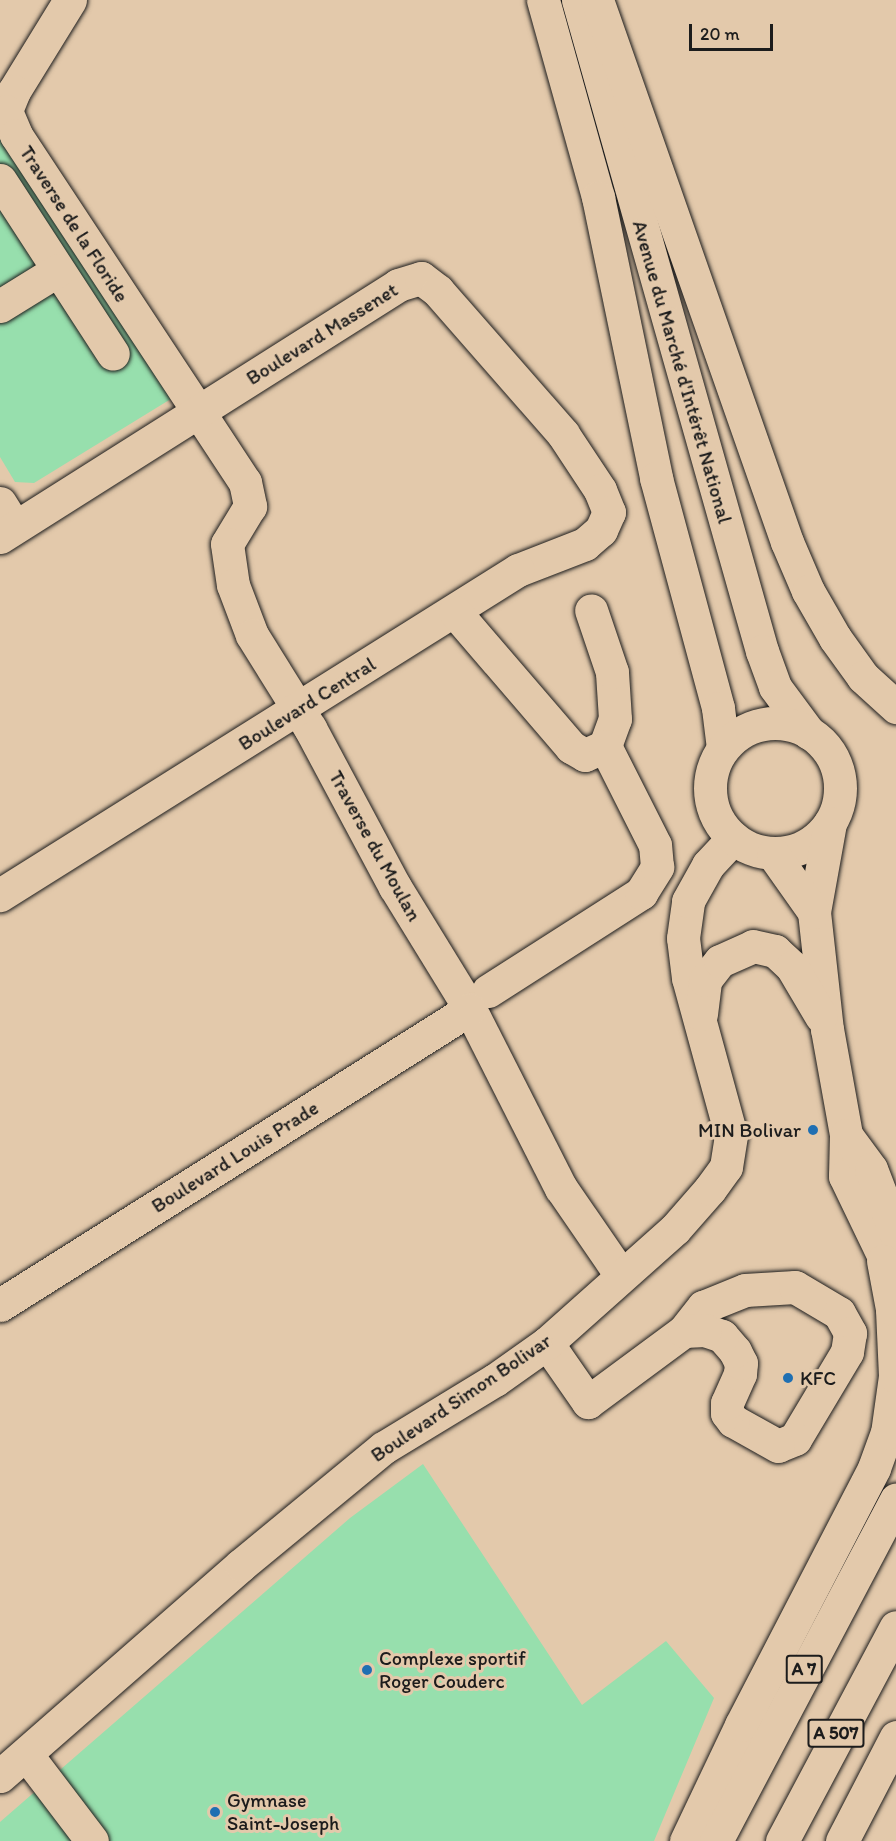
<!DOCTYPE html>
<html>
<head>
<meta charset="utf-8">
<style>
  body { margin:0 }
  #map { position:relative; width:896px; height:1841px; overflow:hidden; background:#e3c9ab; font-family:Itim,sans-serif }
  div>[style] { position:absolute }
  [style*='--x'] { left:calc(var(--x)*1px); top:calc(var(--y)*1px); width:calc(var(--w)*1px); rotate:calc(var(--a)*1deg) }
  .green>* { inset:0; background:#97dfad }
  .roads { filter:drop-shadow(0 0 2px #1c1c1c) drop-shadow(0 0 2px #1c1c1c) }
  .minor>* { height:33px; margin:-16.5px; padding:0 16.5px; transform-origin:16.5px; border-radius:16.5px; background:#e3c9ab }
  .major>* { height:33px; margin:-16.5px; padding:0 16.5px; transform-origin:16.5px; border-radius:16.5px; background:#e3c9ab }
  .major>.ring { margin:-16.5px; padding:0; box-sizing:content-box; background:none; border:33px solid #e3c9ab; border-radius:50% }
  .highway>* { height:33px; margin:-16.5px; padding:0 16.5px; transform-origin:16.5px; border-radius:16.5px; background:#e3c9ab }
  .dots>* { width:16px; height:16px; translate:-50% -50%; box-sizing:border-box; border:3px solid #e3c9ab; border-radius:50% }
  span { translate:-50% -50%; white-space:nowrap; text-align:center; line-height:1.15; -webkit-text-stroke:6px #e3c9ab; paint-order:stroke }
  .shield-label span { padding:2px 4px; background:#e3c9ab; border:2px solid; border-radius:4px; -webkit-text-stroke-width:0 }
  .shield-label { font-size:18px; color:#1c1c1c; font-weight:700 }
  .street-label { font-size:20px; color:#1c1c1c }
  .poi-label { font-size:20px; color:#1c1c1c }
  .right { translate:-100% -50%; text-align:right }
  .left { translate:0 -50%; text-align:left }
  .scale { position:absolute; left:689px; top:24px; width:84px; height:27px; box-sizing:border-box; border:3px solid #1c1c1c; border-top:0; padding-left:8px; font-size:18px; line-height:21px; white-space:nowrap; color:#1c1c1c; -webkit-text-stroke:4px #e3c9ab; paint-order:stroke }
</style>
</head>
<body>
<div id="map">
  <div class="green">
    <div style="clip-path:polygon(0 132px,179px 394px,34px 483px,15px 482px,0 457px)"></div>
    <div style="clip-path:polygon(423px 1464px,582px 1705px,666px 1641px,714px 1698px,654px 1841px,0 1841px,0 1822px,350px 1518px)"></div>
  </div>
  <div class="roads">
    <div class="minor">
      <div style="--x:70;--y:0;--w:107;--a:121.6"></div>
      <div style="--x:14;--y:91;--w:22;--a:112"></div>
      <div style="--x:6;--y:111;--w:26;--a:67"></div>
      <div style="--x:16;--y:135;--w:416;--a:56.6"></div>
      <div style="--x:245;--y:482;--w:25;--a:78"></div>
      <div style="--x:250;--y:506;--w:44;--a:121.2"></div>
      <div style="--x:227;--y:544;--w:41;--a:81.7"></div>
      <div style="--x:233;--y:585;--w:53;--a:69.2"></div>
      <div style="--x:252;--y:635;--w:110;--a:58.1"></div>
      <div style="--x:310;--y:728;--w:180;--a:61.9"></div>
      <div style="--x:395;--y:887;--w:143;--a:58.4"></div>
      <div style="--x:470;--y:1009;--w:201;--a:63.1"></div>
      <div style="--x:561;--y:1188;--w:104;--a:55.5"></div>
      <div style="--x:0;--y:180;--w:207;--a:57"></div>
      <div style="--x:0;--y:306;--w:68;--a:-31.8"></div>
      <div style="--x:0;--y:503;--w:28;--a:58"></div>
      <div style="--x:0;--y:537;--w:471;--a:-32.3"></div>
      <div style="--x:398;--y:285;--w:24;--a:-17"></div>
      <div style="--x:421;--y:278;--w:21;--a:37"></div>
      <div style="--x:438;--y:291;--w:190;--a:48.8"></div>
      <div style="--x:563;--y:434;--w:67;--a:56.5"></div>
      <div style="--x:600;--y:490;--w:24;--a:68"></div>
      <div style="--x:609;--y:512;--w:20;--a:114"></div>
      <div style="--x:601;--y:530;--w:21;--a:139"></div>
      <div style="--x:585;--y:544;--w:72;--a:158.8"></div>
      <div style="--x:518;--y:570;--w:612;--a:147.9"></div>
      <div style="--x:455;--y:612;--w:178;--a:49.3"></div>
      <div style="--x:571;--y:747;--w:16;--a:30"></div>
      <div style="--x:585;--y:755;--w:22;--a:-24"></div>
      <div style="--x:605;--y:746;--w:29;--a:-70"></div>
      <div style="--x:615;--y:719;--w:47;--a:-93.7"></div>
      <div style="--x:612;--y:672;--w:65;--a:-108.7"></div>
      <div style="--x:488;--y:991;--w:182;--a:-32.6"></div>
      <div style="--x:641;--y:893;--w:31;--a:-58"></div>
      <div style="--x:657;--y:867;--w:22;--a:-95"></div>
      <div style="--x:655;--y:845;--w:111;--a:-116.8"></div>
      <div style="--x:0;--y:1305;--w:555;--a:-32.2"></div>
      <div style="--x:547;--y:1343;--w:72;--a:55.2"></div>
      <div style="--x:588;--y:1402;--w:119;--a:-36.5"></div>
      <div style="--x:684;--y:1331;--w:31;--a:-52"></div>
      <div style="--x:703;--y:1307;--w:45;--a:-22"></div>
      <div style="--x:745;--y:1290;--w:50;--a:-3.4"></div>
      <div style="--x:795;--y:1287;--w:51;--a:30.6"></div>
      <div style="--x:839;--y:1313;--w:23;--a:61"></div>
      <div style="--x:850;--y:1333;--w:19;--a:99"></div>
      <div style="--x:847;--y:1352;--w:101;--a:120.9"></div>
      <div style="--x:795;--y:1439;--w:18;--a:158"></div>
      <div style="--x:778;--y:1446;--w:51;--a:-150.9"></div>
      <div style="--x:733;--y:1421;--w:10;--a:-127"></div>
      <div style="--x:727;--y:1413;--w:10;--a:-90"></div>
      <div style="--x:727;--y:1403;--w:32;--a:-66"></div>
      <div style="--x:740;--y:1374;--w:11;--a:-85"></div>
      <div style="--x:741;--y:1363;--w:13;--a:-117"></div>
      <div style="--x:735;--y:1351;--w:20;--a:-131"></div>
      <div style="--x:722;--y:1336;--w:18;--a:-161"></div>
      <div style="--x:705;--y:1330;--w:21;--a:177"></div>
      <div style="--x:26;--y:1754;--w:109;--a:52.8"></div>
      <div style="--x:0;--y:1776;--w:320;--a:-41.2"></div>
      <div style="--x:241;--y:1565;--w:184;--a:-39.5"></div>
      <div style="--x:383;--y:1448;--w:131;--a:-31.3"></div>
      <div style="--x:495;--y:1380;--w:64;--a:-35.4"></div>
      <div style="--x:547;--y:1343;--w:171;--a:-41.7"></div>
      <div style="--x:675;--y:1229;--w:53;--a:-48.8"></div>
      <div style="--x:710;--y:1189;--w:27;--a:-54"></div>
      <div style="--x:726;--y:1167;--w:32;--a:-81"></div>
      <div style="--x:731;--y:1135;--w:163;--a:-105.3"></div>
      <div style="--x:688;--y:978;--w:40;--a:-97.1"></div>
      <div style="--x:683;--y:938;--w:37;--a:-82"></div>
      <div style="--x:688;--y:901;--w:41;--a:-60.9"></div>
      <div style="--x:708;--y:865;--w:37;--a:-47"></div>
    </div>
    <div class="major">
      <div style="--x:543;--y:0;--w:205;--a:74.4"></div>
      <div style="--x:598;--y:197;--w:287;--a:78.3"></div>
      <div style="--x:656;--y:478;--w:238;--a:74.9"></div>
      <div style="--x:718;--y:708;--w:40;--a:82.9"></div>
      <div style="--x:578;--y:0;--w:677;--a:74.22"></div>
      <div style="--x:762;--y:651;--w:38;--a:70"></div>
      <div style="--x:775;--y:687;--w:57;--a:53.5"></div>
      <div class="ring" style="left:710px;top:723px;width:97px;height:97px"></div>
      <div style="--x:830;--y:823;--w:90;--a:100.2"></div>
      <div style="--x:814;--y:912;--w:118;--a:83.7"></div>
      <div style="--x:827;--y:1029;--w:108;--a:79.8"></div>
      <div style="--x:846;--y:1135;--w:41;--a:91.4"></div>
      <div style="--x:845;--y:1176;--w:118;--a:64.3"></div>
      <div style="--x:773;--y:854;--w:71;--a:54.7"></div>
      <div style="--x:701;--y:1014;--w:34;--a:-83"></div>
      <div style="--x:705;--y:980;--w:24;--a:-52"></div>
      <div style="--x:720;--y:961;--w:36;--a:-24"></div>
      <div style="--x:753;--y:946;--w:23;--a:13"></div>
      <div style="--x:775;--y:951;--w:23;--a:43"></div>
      <div style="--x:792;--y:967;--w:57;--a:59.4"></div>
      <div style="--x:846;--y:1135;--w:42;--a:53.7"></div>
      <div style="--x:871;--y:1169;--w:70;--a:69"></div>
    </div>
    <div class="highway">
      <div style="--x:597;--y:0;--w:574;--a:70.68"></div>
      <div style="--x:787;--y:542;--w:53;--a:66.8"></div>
      <div style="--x:808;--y:591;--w:54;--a:60.1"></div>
      <div style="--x:835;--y:638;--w:48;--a:54.3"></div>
      <div style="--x:863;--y:677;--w:45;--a:42.3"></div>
      <div style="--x:686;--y:1841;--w:128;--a:-64.6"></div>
      <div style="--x:741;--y:1725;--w:289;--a:-62.6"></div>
      <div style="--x:874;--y:1468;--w:37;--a:-70"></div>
      <div style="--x:887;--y:1433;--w:58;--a:-82"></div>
      <div style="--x:895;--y:1376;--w:67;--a:-92.6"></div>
      <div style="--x:892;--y:1309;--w:49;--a:-100.6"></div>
      <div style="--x:716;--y:1841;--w:386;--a:-62.2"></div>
      <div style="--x:782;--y:1841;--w:242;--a:-62"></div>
      <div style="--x:842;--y:1841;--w:117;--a:-62.6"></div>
    </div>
  </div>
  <div class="dots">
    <div style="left:813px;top:1130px;background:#1f6fb2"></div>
    <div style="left:788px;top:1378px;background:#1f6fb2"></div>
    <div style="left:367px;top:1670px;background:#1f6fb2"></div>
    <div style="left:215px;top:1812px;background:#1f6fb2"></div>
  </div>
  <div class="shield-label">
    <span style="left:804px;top:1669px">A 7</span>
    <span style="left:836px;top:1733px">A 507</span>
  </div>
  <div class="street-label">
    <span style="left:74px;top:224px;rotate:57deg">Traverse de la Floride</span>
    <span style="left:322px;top:334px;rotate:-32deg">Boulevard Massenet</span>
    <span style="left:682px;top:372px;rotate:74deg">Avenue du Marché d'Intérêt National</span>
    <span style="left:307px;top:704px;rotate:-32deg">Boulevard Central</span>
    <span style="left:375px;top:846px;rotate:61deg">Traverse du Moulan</span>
    <span style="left:235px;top:1157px;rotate:-32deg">Boulevard Louis Prade</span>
    <span style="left:461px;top:1398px;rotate:-34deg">Boulevard Simon Bolivar</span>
  </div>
  <div class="poi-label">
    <span class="right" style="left:801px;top:1130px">MIN Bolivar</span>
    <span class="left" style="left:800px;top:1378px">KFC</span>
    <span class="left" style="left:379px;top:1670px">Complexe sportif<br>Roger Couderc</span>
    <span class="left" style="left:227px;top:1812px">Gymnase<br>Saint-Joseph</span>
  </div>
  <div class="scale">20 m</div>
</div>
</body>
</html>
